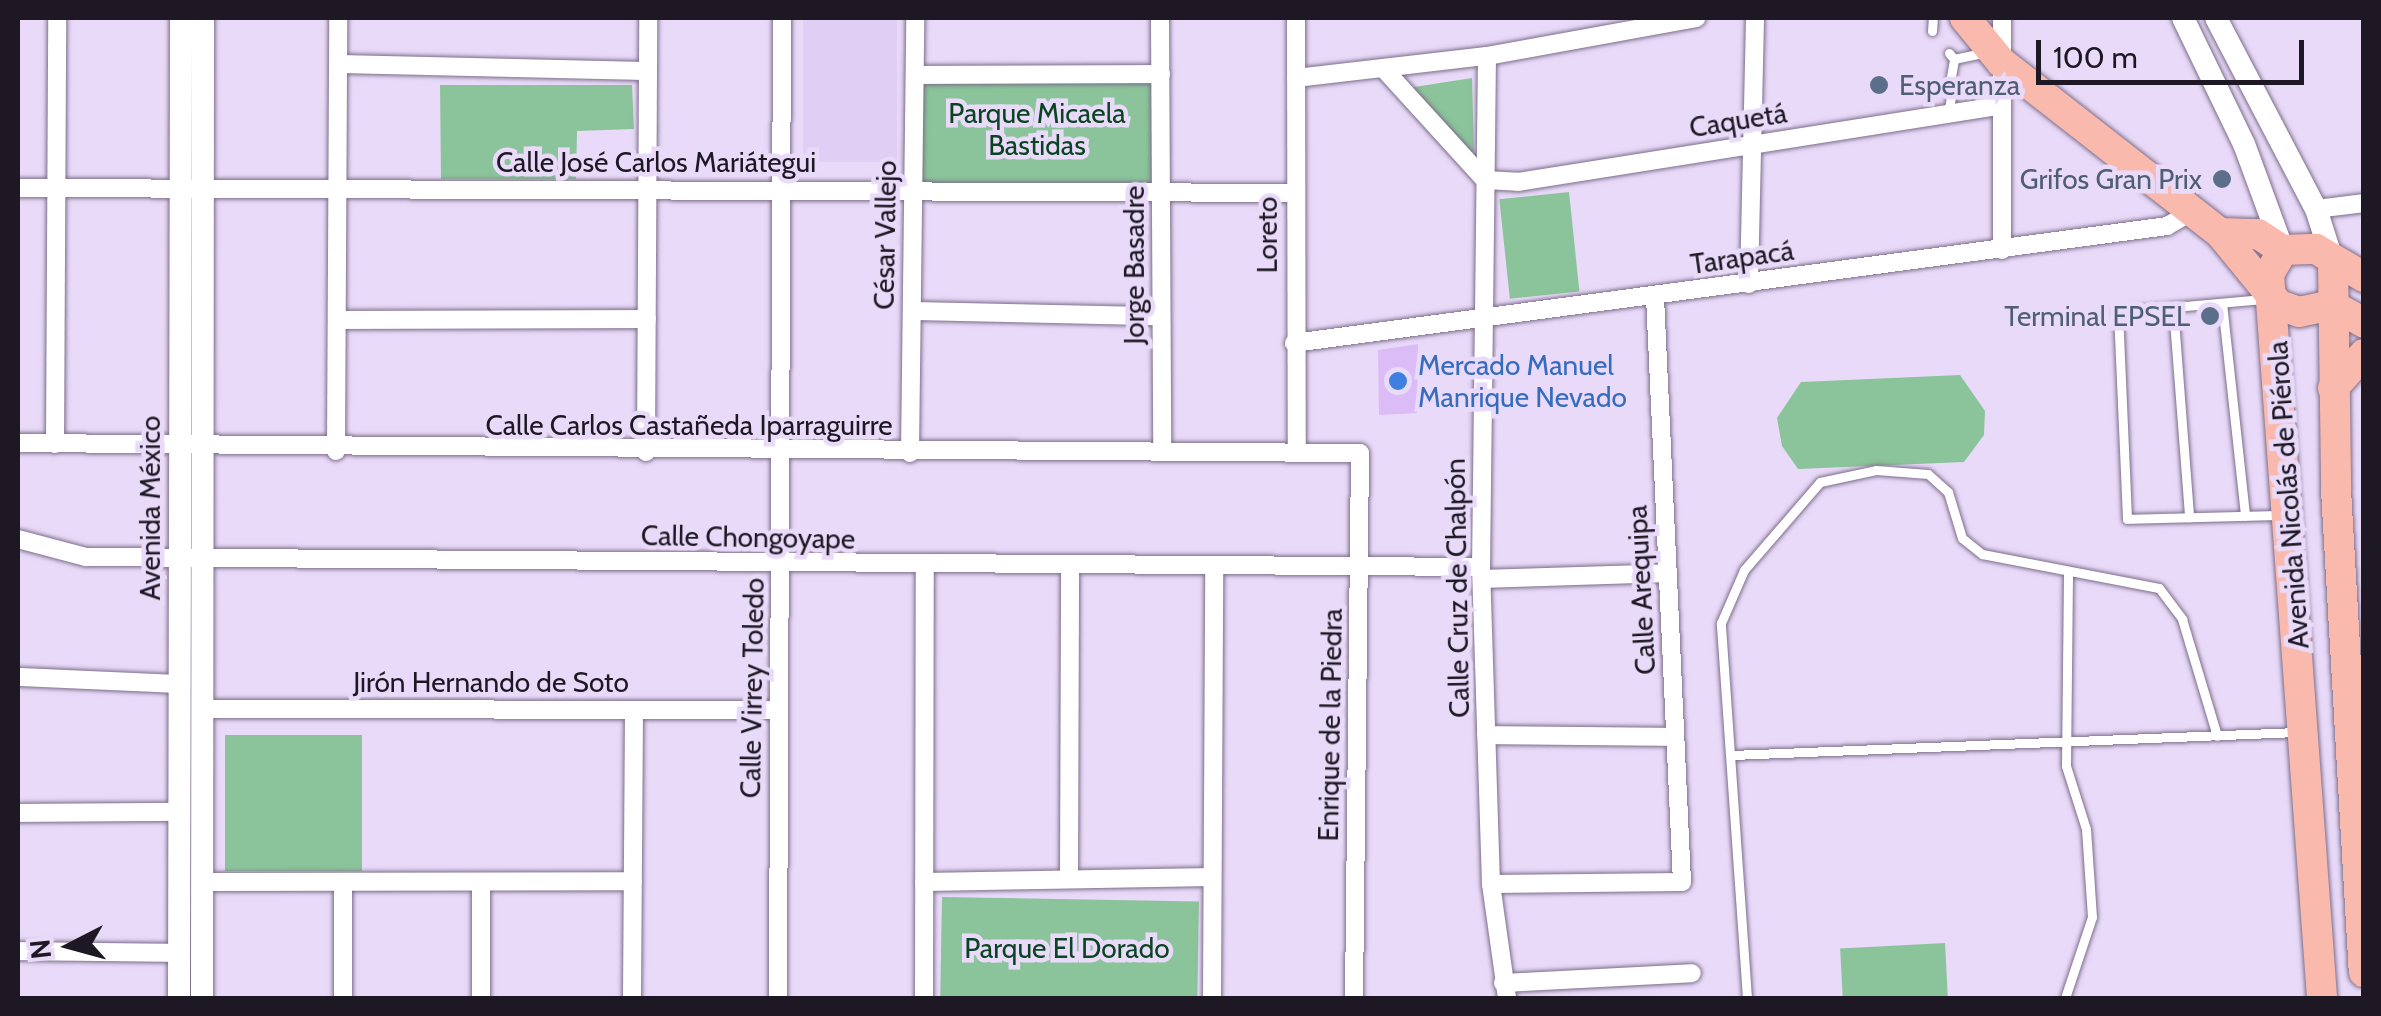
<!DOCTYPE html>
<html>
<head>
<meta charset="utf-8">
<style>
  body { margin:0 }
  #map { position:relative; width:2381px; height:1016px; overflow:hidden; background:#e9daf9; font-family:Cabin,sans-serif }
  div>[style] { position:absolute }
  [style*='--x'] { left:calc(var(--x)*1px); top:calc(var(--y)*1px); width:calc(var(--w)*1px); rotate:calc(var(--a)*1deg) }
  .built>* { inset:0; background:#e1cef4; transform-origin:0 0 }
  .green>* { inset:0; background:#8bc49a; transform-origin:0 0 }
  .building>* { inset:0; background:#dbbcf7 }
  .roads { filter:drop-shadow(0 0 2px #7c6e8a) drop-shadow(0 0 2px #7c6e8a) }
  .service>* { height:9px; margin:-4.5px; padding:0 4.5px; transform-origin:4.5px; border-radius:4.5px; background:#fff }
  .minor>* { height:18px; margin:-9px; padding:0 9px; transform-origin:9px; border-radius:9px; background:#fff }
  .tertiary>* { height:22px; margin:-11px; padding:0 11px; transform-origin:11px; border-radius:11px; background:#fff }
  .primary>* { height:30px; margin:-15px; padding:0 15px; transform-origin:15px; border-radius:15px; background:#fab9ad }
  .dots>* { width:28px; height:28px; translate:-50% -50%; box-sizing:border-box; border:5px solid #e9daf9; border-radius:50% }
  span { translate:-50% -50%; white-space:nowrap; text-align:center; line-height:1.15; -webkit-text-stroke:9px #e9daf9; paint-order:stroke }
  .service-label { font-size:28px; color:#4e5e75 }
  .left { translate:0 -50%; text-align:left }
  .right { translate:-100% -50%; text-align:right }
  .park-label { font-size:28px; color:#0a4522 }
  .street-label { font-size:28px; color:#1d1823 }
  .shop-label { font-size:28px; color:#366cbe }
  .frame { position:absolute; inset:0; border:20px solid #1d1823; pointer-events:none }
  .north { position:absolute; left:20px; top:896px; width:100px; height:100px; -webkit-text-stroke:8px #e9daf9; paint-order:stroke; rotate:264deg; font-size:28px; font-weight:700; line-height:40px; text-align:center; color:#1d1823 }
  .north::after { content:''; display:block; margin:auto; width:35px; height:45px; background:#1d1823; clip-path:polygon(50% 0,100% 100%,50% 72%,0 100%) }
  .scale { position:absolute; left:2036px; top:40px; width:268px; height:45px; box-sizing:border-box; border:5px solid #1d1823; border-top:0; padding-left:12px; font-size:30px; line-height:35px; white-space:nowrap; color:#1d1823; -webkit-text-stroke:8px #e9daf9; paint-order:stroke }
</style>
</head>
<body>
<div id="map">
  <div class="built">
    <div style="left:803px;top:18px;width:94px;height:144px"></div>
  </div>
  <div class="green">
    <div style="left:1154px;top:77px;width:106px;height:233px;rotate:90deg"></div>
    <div style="clip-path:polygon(1472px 78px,1474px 151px,1471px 153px,1408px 88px)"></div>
    <div style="clip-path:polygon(440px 85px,632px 85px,634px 129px,577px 131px,576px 179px,441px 179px)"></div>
    <div style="left:1569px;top:192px;width:100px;height:70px;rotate:84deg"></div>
    <div style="clip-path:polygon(1960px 375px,1985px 411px,1984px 435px,1964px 462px,1798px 469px,1782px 446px,1777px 418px,1801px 382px)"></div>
    <div style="left:362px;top:735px;width:136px;height:137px;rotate:90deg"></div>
    <div style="left:942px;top:897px;width:257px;height:101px;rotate:1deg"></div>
    <div style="left:1945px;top:943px;width:55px;height:105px;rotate:87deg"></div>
  </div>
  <div class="building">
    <div style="clip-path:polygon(1418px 344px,1417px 413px,1379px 415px,1378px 350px)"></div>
  </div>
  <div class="roads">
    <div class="service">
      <div style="--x:1932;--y:31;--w:13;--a:-86"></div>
      <div style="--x:1949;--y:53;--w:8;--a:50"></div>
      <div style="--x:1954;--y:59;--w:30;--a:-12"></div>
      <div style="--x:1967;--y:86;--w:33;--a:7"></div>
      <div style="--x:1949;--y:88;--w:29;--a:-80"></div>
      <div style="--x:1948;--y:114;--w:27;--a:-80"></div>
      <div style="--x:2264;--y:299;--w:147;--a:174.9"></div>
      <div style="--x:2118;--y:312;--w:207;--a:87.5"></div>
      <div style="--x:2127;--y:519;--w:156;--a:-1.5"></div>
      <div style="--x:2222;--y:303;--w:214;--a:83.8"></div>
      <div style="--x:2173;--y:307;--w:211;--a:85.6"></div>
      <div style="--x:1732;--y:755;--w:565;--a:-2.33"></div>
      <div style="--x:1747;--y:998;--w:376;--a:-94"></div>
      <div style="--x:1721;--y:623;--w:58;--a:-66.5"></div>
      <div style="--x:1744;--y:570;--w:116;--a:-49.2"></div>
      <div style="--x:1820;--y:482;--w:57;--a:-12.1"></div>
      <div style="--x:1876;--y:470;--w:52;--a:4.4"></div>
      <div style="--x:1928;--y:474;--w:27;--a:42"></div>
      <div style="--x:1948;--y:492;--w:48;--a:73.1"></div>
      <div style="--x:1962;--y:538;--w:26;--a:39"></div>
      <div style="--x:1982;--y:554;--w:180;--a:10.9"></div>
      <div style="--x:2159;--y:588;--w:39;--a:53"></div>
      <div style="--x:2182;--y:619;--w:122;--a:73.3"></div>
      <div style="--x:2065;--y:998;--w:85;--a:-71.6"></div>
      <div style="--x:2092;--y:917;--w:88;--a:-93.9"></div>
      <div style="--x:2086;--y:829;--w:66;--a:-107.6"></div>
      <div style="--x:2066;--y:766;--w:193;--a:-89.4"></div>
    </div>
    <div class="minor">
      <div style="--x:1160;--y:18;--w:434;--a:89.7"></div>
      <div style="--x:1296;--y:18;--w:435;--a:89.9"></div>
      <div style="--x:1487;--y:56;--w:511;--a:90.67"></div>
      <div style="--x:1481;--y:567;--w:317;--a:88.2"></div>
      <div style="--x:1491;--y:884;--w:115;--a:82"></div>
      <div style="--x:338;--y:64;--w:309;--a:1.3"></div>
      <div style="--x:1383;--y:68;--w:151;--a:47.7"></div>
      <div style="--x:1485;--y:180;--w:33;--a:3"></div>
      <div style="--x:1518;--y:182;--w:487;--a:-9"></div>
      <div style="--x:915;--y:75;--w:246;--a:-0.2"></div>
      <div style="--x:1296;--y:78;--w:192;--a:-6.6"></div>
      <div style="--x:1487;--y:56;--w:213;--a:-10.3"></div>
      <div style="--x:18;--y:188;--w:1277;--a:0.22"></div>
      <div style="--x:2316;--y:209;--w:48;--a:-7.1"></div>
      <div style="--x:2002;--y:250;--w:232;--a:-90"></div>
      <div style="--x:1749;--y:284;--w:266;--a:-88.7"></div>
      <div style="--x:912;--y:311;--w:249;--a:1.2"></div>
      <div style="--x:337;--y:320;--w:310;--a:-0.2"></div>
      <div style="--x:1294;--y:343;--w:881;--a:-7.63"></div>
      <div style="--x:2167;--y:226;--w:28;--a:-30"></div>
      <div style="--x:18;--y:443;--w:1342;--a:0.43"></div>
      <div style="--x:1360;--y:453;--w:545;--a:90.63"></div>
      <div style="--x:55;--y:444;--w:426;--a:-89.7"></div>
      <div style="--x:336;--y:451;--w:433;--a:-89.7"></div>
      <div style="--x:646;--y:452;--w:434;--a:-89.7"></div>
      <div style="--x:910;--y:453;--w:435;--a:-89.3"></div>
      <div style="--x:18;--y:539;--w:70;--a:14.8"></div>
      <div style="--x:86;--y:557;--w:1395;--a:0.41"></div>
      <div style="--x:1482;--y:579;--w:186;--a:-1.8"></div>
      <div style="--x:18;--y:677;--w:163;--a:2.5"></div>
      <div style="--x:203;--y:709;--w:575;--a:0.1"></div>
      <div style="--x:1486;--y:735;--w:189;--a:0.6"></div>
      <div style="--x:18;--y:813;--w:161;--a:-0.4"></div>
      <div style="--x:1069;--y:879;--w:312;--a:-89.8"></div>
      <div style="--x:203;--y:882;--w:430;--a:-0.1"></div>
      <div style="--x:481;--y:882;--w:116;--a:90"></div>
      <div style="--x:924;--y:882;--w:288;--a:-1"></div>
      <div style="--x:1491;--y:884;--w:191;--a:-0.6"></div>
      <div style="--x:1682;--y:882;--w:587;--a:-92.64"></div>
      <div style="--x:18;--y:951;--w:162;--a:0.7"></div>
      <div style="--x:1503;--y:983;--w:189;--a:-3"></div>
      <div style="--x:343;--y:998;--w:116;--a:-90"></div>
      <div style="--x:632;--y:998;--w:288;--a:-89.6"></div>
      <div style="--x:778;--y:998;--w:980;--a:-89.77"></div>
      <div style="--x:924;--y:998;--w:432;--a:-89.9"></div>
      <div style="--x:1212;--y:998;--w:429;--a:-89.7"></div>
    </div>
    <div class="tertiary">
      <div style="--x:2183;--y:18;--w:140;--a:64.2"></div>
      <div style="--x:2244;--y:144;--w:113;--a:69.8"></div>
      <div style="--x:2216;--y:18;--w:216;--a:62.4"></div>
      <div style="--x:2316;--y:209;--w:56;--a:72.2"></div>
      <div style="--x:179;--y:998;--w:980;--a:-89.88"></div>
      <div style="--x:202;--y:998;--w:980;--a:-89.94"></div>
    </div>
    <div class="primary">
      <div style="--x:1965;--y:18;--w:57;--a:50.7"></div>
      <div style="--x:2001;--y:62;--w:278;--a:38"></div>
      <div style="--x:2220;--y:233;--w:93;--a:50.7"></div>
      <div style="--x:2279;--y:305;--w:21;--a:19"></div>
      <div style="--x:2299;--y:312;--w:34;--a:-12"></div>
      <div style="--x:2332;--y:305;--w:37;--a:29"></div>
      <div style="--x:2220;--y:233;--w:38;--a:2"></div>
      <div style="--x:2258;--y:234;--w:30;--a:33"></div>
      <div style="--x:2283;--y:250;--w:28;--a:120"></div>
      <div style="--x:2269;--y:274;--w:726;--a:85.81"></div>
      <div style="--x:2283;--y:250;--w:33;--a:-2"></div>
      <div style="--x:2316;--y:249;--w:56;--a:30.3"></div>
      <div style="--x:2333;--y:262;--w:228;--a:89.2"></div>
      <div style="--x:2336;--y:490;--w:483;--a:86.7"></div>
      <div style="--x:2333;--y:388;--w:46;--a:-47.6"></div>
    </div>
  </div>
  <div class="dots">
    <div style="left:1879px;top:85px;background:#5c6f8a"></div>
    <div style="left:2222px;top:179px;background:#5c6f8a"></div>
    <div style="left:2210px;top:316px;background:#5c6f8a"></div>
    <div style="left:1398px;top:381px;background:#3f7fe0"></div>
  </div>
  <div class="service-label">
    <span class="left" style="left:1899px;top:85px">Esperanza</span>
    <span class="right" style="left:2202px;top:179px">Grifos Gran Prix</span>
    <span class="right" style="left:2190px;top:316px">Terminal EPSEL</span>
  </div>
  <div class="park-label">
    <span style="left:1037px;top:129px">Parque Micaela<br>Bastidas</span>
    <span style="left:1067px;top:948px">Parque El Dorado</span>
  </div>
  <div class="street-label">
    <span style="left:1738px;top:120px;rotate:-9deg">Caquetá</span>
    <span style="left:656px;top:162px">Calle José Carlos Mariátegui</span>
    <span style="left:885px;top:235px;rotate:-89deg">César Vallejo</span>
    <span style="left:1267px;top:235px;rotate:-90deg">Loreto</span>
    <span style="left:1742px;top:257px;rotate:-8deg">Tarapacá</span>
    <span style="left:1134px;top:265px;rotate:-90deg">Jorge Basadre</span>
    <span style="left:689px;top:425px">Calle Carlos Castañeda Iparraguirre</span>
    <span style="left:2288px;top:495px;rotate:-94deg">Avenida Nicolás de Piérola</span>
    <span style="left:150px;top:508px;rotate:-90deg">Avenida México</span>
    <span style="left:748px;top:537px;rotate:1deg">Calle Chongoyape</span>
    <span style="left:1457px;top:588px;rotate:-91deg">Calle Cruz de Chalpón</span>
    <span style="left:1641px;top:590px;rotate:-93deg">Calle Arequipa</span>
    <span style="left:491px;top:682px">Jirón Hernando de Soto</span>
    <span style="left:752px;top:688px;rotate:-89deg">Calle Virrey Toledo</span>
    <span style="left:1330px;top:725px;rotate:-89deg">Enrique de la Piedra</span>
  </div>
  <div class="shop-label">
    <span class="left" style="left:1418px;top:381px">Mercado Manuel<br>Manrique Nevado</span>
  </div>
  <div class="frame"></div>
  <div class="north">N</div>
  <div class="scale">100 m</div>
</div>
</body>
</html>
